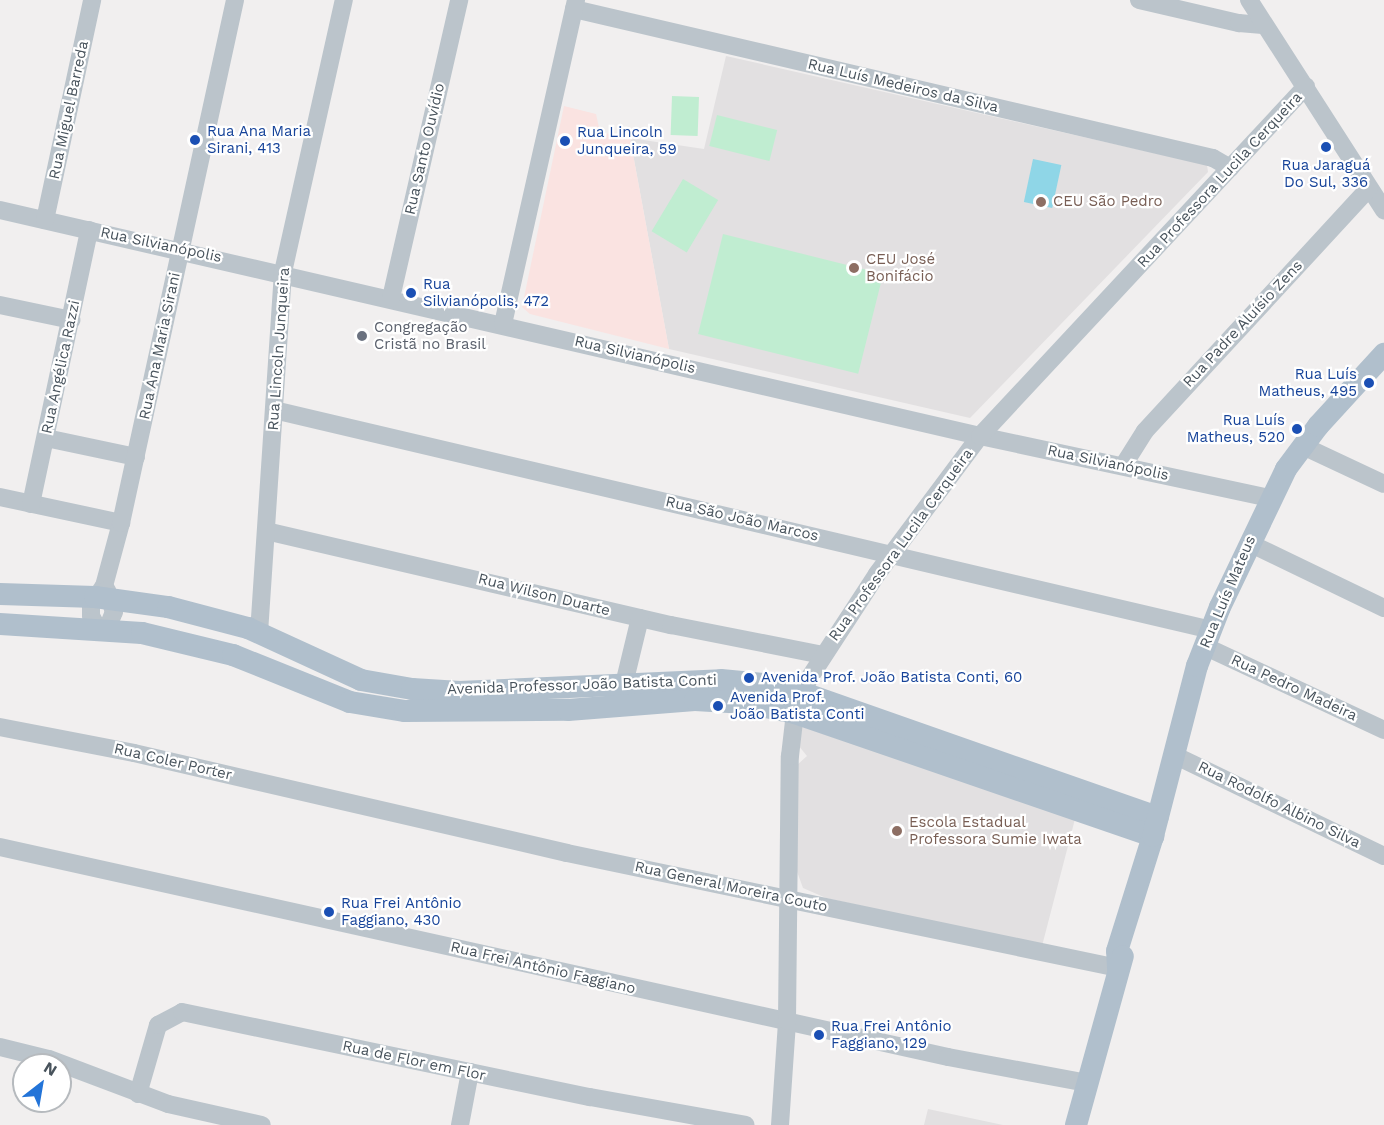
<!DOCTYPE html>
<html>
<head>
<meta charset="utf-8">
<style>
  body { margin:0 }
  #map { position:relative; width:1384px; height:1125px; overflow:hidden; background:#f1efef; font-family:"Work Sans",sans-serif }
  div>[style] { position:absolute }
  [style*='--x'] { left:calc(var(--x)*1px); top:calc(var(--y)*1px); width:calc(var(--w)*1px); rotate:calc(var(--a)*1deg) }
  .education>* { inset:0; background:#e2e0e1 }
  .medical>* { inset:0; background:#fae3e1 }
  .green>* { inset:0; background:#c0edd1; transform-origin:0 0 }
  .water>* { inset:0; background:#8fd6e7; transform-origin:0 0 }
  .minor>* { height:18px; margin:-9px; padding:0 9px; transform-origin:9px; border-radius:9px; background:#bbc4cb }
  .major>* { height:22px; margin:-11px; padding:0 11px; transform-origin:11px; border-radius:11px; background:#b0bfcc }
  .dots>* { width:16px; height:16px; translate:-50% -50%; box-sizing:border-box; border:3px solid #fff; border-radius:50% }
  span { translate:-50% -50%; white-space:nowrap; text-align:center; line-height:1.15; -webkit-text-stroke:4.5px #fff; paint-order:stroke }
  .street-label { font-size:15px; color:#48535c }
  .transit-label { font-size:15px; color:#164399 }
  .left { translate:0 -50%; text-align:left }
  .right { translate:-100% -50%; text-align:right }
  .education-label { font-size:15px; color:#785e54 }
  .worship-label { font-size:15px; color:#5b616d }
  .north { position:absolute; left:12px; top:1053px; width:60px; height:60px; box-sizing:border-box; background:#fff; border:2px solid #b6babe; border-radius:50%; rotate:31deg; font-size:16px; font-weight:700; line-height:24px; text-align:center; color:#48535c }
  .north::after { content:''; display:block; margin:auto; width:21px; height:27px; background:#2374d8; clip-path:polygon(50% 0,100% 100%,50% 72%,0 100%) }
</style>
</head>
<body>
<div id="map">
  <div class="education">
    <div style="clip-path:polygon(726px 56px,1207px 165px,1208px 172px,970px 418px,669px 349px,630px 138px,704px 149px)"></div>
    <div style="clip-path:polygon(800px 726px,1075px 819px,1042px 946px,826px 898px,803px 888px,795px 866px,797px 765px,807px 756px,798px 745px)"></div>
    <div style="clip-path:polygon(928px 1109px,1003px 1125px,924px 1125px)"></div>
  </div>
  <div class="medical">
    <div style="clip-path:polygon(564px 106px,596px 114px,600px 132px,630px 138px,669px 349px,530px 314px,522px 307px)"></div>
  </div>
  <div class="green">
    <div style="left:672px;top:96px;width:27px;height:39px;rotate:2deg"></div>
    <div style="left:717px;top:115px;width:62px;height:32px;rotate:14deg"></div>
    <div style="left:683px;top:179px;width:41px;height:61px;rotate:31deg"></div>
    <div style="left:723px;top:234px;width:165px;height:103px;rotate:14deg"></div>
  </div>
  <div class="water">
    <div style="left:1033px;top:159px;width:29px;height:44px;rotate:12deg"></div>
  </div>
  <div class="minor">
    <div style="--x:1139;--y:0;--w:103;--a:13"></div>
    <div style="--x:1239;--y:23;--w:24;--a:5"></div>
    <div style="--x:1249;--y:0;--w:250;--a:57.3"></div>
    <div style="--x:574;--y:9;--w:656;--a:13.13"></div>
    <div style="--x:1213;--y:158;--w:20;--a:30"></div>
    <div style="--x:0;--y:210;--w:1006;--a:12.99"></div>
    <div style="--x:980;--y:436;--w:296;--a:12.1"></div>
    <div style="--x:45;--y:220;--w:225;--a:-77.9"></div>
    <div style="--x:391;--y:298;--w:306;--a:-77.1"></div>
    <div style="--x:0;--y:305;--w:73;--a:11.9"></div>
    <div style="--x:503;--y:324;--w:332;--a:-77.3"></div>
    <div style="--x:274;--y:410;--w:962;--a:13.21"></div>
    <div style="--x:46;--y:438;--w:92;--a:11.9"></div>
    <div style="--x:1303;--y:446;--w:89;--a:25.1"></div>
    <div style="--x:1123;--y:466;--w:41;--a:-57.8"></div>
    <div style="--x:1145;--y:431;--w:330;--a:-47.3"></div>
    <div style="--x:0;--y:497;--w:124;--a:12.1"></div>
    <div style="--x:31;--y:504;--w:280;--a:-78"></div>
    <div style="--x:266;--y:531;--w:416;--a:13.1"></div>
    <div style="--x:671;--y:625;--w:154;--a:11.2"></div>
    <div style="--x:1249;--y:543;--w:150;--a:25.7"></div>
    <div style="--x:98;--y:629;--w:15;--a:-118"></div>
    <div style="--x:91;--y:616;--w:11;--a:-90"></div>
    <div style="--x:91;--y:605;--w:23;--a:-56"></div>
    <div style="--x:104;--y:586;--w:65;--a:-74.9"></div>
    <div style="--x:121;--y:523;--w:535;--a:-77.7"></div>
    <div style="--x:107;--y:629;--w:18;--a:-68"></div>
    <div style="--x:114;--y:612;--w:23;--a:-108"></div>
    <div style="--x:259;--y:633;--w:362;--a:-86.2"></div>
    <div style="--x:283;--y:272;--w:279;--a:-77.4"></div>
    <div style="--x:1204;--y:646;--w:199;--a:25"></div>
    <div style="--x:624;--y:684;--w:68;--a:-76.4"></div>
    <div style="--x:0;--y:727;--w:136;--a:11"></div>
    <div style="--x:134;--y:753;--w:444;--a:13"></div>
    <div style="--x:567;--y:853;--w:563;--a:11.79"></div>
    <div style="--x:1174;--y:755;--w:233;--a:25.7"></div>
    <div style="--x:0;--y:847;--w:971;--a:12.49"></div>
    <div style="--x:948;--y:1057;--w:141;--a:10.6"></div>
    <div style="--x:0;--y:1047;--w:50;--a:13.8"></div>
    <div style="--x:49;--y:1059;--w:127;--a:20.7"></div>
    <div style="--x:168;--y:1104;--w:96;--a:12.6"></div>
    <div style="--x:138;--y:1094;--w:72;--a:-73.8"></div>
    <div style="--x:158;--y:1025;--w:27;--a:-28"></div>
    <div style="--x:182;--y:1012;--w:417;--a:11.8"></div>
    <div style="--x:590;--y:1097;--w:158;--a:10.2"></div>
    <div style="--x:460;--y:1125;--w:54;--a:-79.3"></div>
    <div style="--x:780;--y:1125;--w:104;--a:-86.1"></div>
    <div style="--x:787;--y:1021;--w:265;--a:-89.4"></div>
    <div style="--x:790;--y:756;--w:43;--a:-83.4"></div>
    <div style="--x:795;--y:713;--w:35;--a:-68"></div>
    <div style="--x:808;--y:680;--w:126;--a:-56.9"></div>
    <div style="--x:877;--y:574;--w:172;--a:-53.3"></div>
    <div style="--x:980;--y:436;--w:478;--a:-47"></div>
  </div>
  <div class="major">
    <div style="--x:0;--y:594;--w:95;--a:1.8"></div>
    <div style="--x:95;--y:597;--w:74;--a:7.8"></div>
    <div style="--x:168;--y:607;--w:83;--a:14.7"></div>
    <div style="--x:248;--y:628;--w:124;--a:24.7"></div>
    <div style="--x:361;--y:680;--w:52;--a:10"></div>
    <div style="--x:412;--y:689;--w:48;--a:3.6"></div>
    <div style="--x:460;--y:692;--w:261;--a:-2.6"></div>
    <div style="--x:721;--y:680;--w:62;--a:5.5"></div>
    <div style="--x:783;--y:686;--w:397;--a:19.3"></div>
    <div style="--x:0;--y:624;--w:142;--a:3.6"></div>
    <div style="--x:142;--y:633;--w:94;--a:13.6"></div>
    <div style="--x:233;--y:655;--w:126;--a:21.9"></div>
    <div style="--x:350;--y:702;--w:56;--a:9.3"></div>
    <div style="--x:405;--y:711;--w:163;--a:-0.4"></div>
    <div style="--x:568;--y:710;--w:127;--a:-4.5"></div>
    <div style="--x:695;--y:700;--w:51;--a:3.4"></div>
    <div style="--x:746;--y:703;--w:50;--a:11.5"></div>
    <div style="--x:795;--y:713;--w:379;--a:19"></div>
    <div style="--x:1118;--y:968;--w:17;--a:-93"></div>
    <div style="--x:1117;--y:951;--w:121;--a:-72.6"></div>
    <div style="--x:1153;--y:836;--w:176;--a:-75.5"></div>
    <div style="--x:1197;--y:666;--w:63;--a:-68.7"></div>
    <div style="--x:1220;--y:607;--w:153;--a:-64.4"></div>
    <div style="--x:1286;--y:469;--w:54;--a:-53.3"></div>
    <div style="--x:1318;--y:426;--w:98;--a:-47.5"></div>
    <div style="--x:1076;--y:1125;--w:175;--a:-74.5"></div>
  </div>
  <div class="dots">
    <div style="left:195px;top:140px;background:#1a4fb4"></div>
    <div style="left:565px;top:141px;background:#1a4fb4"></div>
    <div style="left:1326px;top:147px;background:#1a4fb4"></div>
    <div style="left:1041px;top:202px;background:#8d6e63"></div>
    <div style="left:854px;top:268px;background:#8d6e63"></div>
    <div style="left:411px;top:293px;background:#1a4fb4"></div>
    <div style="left:362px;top:336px;background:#6b7280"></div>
    <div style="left:1369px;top:383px;background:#1a4fb4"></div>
    <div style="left:1297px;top:429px;background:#1a4fb4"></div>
    <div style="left:749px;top:678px;background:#1a4fb4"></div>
    <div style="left:718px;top:706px;background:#1a4fb4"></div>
    <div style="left:897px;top:831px;background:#8d6e63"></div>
    <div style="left:329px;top:912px;background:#1a4fb4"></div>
    <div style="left:819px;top:1035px;background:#1a4fb4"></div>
  </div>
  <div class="street-label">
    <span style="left:903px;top:86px;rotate:13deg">Rua Luís Medeiros da Silva</span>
    <span style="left:69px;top:110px;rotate:-78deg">Rua Miguel Barreda</span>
    <span style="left:425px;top:149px;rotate:-77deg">Rua Santo Ouvídio</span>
    <span style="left:1220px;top:180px;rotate:-47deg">Rua Professora Lucila Cerqueira</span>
    <span style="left:161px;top:245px;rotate:12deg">Rua Silvianópolis</span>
    <span style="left:1243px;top:324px;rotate:-47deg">Rua Padre Aluísio Zens</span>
    <span style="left:160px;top:346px;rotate:-78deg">Rua Ana Maria Sirani</span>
    <span style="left:279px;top:349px;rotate:-86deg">Rua Lincoln Junqueira</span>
    <span style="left:635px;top:355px;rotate:13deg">Rua Silvianópolis</span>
    <span style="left:61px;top:367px;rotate:-78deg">Rua Angélica Razzi</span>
    <span style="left:1108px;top:463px;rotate:12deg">Rua Silvianópolis</span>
    <span style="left:742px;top:519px;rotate:13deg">Rua São João Marcos</span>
    <span style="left:901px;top:545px;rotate:-54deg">Rua Professora Lucila Cerqueira</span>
    <span style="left:1228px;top:592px;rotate:-67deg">Rua Luís Mateus</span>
    <span style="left:544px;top:595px;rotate:14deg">Rua Wilson Duarte</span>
    <span style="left:582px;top:685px;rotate:-2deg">Avenida Professor João Batista Conti</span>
    <span style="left:1294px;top:688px;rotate:25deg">Rua Pedro Madeira</span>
    <span style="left:173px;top:762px;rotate:13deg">Rua Coler Porter</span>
    <span style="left:1279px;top:805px;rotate:26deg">Rua Rodolfo Albino Silva</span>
    <span style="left:731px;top:887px;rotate:12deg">Rua General Moreira Couto</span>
    <span style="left:543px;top:968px;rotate:13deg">Rua Frei Antônio Faggiano</span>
    <span style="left:414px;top:1061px;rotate:12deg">Rua de Flor em Flor</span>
  </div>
  <div class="transit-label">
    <span class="left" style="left:207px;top:140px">Rua Ana Maria<br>Sirani, 413</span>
    <span class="left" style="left:577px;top:141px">Rua Lincoln<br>Junqueira, 59</span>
    <span style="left:1326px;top:174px">Rua Jaraguá<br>Do Sul, 336</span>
    <span class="left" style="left:423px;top:293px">Rua<br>Silvianópolis, 472</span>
    <span class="right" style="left:1357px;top:383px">Rua Luís<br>Matheus, 495</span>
    <span class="right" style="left:1285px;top:429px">Rua Luís<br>Matheus, 520</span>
    <span class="left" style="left:761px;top:678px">Avenida Prof. João Batista Conti, 60</span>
    <span class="left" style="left:730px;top:706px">Avenida Prof.<br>João Batista Conti</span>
    <span class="left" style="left:341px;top:912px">Rua Frei Antônio<br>Faggiano, 430</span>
    <span class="left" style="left:831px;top:1035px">Rua Frei Antônio<br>Faggiano, 129</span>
  </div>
  <div class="education-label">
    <span class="left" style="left:1053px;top:202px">CEU São Pedro</span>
    <span class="left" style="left:866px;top:268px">CEU José<br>Bonifácio</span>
    <span class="left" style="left:909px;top:831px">Escola Estadual<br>Professora Sumie Iwata</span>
  </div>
  <div class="worship-label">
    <span class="left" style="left:374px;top:336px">Congregação<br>Cristã no Brasil</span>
  </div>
  <div class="north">N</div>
</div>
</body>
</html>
